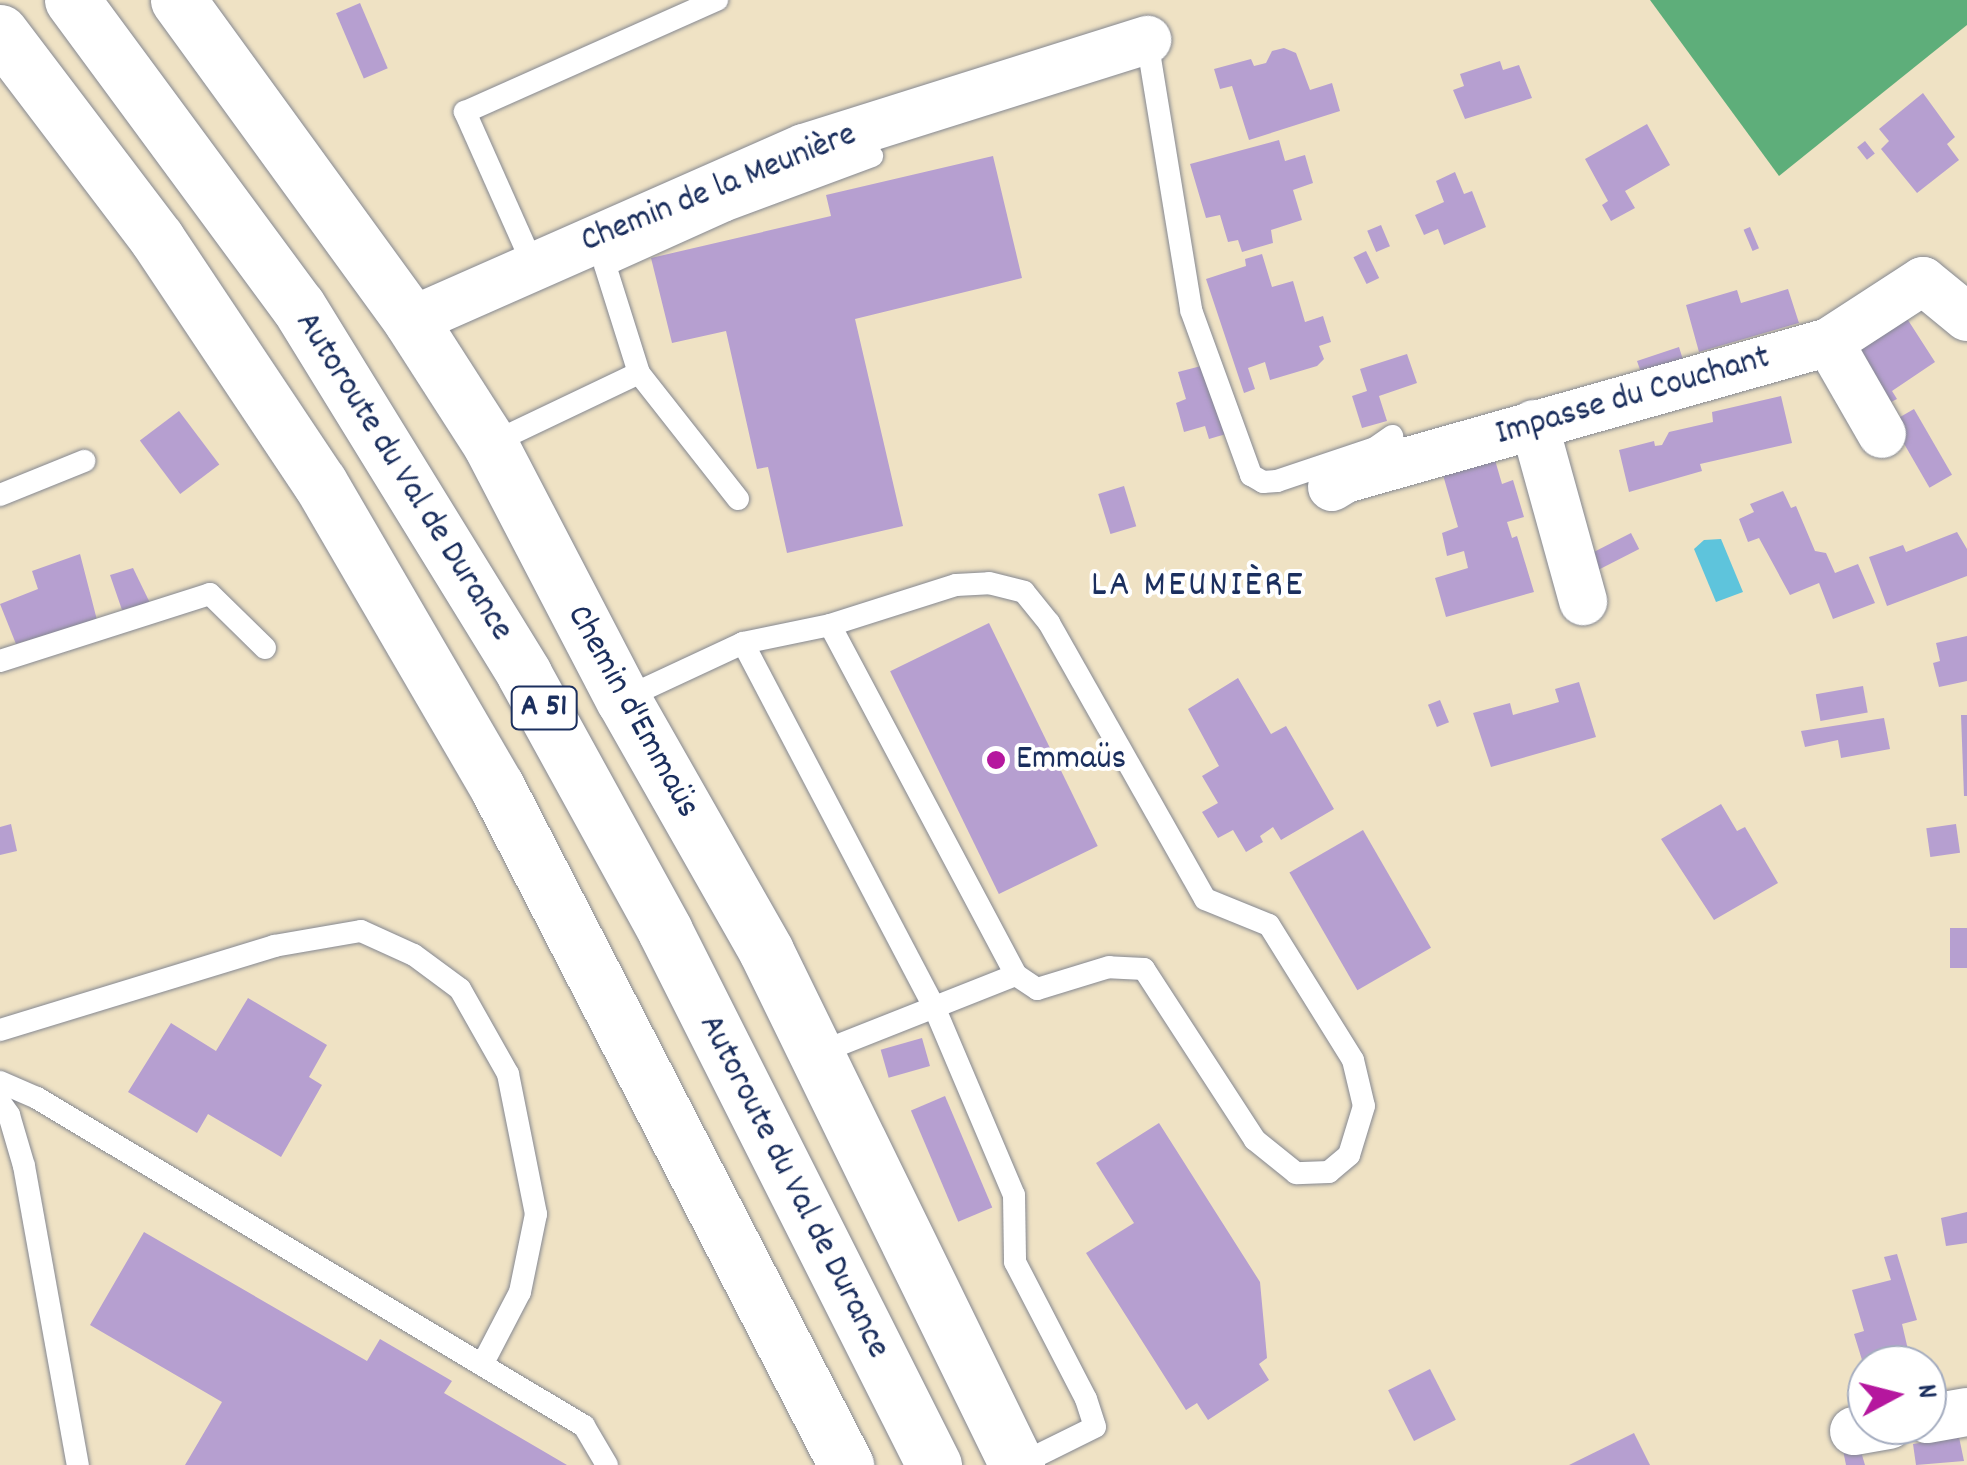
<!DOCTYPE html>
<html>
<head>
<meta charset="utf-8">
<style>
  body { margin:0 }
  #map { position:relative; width:1967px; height:1465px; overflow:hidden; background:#efe2c4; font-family:Dekko,sans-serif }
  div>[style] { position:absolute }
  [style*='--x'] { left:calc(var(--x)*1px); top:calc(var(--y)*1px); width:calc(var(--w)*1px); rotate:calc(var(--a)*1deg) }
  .forest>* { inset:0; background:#5eae7a }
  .water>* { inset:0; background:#5ec4dc }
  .building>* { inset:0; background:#b69fd0; transform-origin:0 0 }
  .roads { filter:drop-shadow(0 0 2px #858891) drop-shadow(0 0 2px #858891) }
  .lane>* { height:22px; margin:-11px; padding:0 11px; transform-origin:11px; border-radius:11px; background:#fff }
  .street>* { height:48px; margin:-24px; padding:0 24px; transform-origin:24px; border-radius:24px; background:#fff }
  .secondary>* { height:55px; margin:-27.5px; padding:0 27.5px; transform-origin:27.5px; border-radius:27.5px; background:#fff }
  .highway>* { height:55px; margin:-27.5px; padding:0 27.5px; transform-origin:27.5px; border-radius:27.5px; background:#fff }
  .dots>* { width:28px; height:28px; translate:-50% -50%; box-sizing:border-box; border:5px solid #fff; border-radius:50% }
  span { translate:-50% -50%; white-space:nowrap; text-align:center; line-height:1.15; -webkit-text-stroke:8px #fff; paint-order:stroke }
  .shield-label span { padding:2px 8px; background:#fff; border:2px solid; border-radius:8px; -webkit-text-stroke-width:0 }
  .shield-label { font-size:32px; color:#1b2f5e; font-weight:700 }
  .street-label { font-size:35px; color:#1b2f5e }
  .poi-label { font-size:35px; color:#1b2f5e }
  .left { translate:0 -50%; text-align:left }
  .neighbourhood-label { font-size:38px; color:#1b2f5e; letter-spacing:2.5px }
  .north { position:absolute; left:1847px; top:1345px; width:100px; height:100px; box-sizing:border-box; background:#fff; border:2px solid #a4acbf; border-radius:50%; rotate:83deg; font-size:28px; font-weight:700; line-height:40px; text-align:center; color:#1b2f5e }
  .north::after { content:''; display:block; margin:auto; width:35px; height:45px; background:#b5179e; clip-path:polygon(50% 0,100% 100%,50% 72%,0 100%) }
</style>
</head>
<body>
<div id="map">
  <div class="forest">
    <div style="clip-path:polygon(1650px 0,1967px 0,1967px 25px,1779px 176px)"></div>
  </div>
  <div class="water">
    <div style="clip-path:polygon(1721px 539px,1743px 592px,1716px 602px,1694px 549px,1704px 540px)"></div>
  </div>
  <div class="building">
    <div style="left:360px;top:3px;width:71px;height:26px;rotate:67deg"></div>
    <div style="clip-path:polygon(1284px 48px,1296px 53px,1310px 90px,1332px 83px,1340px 111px,1249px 140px,1232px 86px,1220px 89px,1214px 69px,1251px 59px,1254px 66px,1266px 63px,1272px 51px)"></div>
    <div style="clip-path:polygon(1500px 61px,1503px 70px,1519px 65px,1532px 98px,1465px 119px,1453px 90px,1464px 86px,1460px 74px)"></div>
    <div style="clip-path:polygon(1923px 93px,1955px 137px,1947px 144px,1959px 160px,1917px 193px,1881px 149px,1889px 141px,1879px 129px)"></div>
    <div style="clip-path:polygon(1647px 124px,1670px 165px,1625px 191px,1635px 208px,1611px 221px,1602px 205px,1608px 201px,1585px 159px)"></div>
    <div style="clip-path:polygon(1279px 140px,1285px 161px,1305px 155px,1313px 183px,1293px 190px,1302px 220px,1271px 230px,1273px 243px,1242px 252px,1238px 240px,1228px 242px,1220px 215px,1206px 218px,1190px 164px)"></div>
    <div style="left:1865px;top:141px;width:16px;height:10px;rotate:52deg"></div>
    <div style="clip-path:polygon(993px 156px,1022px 278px,855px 319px,903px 526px,787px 553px,768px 467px,757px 469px,726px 331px,672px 343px,651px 258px,831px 216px,826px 195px)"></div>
    <div style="clip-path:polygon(1455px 172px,1464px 194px,1472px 191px,1486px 227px,1444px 245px,1438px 229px,1424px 235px,1415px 215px,1444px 202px,1436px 181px)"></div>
    <div style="left:1381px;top:225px;width:23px;height:15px;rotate:67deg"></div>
    <div style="left:1750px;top:227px;width:23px;height:7px;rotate:67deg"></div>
    <div style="left:1366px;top:251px;width:30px;height:14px;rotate:64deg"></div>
    <div style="clip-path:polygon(1262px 254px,1272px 287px,1293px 281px,1305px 322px,1323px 316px,1331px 342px,1319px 346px,1324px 359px,1317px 366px,1270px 380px,1265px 362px,1248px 368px,1255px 389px,1244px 393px,1206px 279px,1246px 266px,1245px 259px)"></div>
    <div style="clip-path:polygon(1788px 289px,1799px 323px,1699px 352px,1686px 305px,1737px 290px,1741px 303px)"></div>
    <div style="clip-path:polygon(1906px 317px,1935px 362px,1892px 391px,1897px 399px,1883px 406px,1851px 350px)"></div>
    <div style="clip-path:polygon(1679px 347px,1684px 363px,1644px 381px,1637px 361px)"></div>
    <div style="clip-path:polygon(1407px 354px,1417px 383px,1379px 396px,1387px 421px,1362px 428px,1352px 396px,1367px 391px,1360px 369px)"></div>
    <div style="clip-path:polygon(1205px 365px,1226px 434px,1209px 439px,1205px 426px,1184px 432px,1176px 403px,1186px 399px,1178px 372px)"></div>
    <div style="clip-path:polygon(1781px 396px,1792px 443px,1700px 464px,1702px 471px,1629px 492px,1619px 450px,1654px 441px,1655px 446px,1662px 445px,1669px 432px,1713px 422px,1712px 412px)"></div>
    <div style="left:1914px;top:409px;width:76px;height:26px;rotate:60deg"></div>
    <div style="left:179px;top:411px;width:67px;height:49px;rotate:53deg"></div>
    <div style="clip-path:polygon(1495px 460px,1502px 484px,1513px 480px,1524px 517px,1507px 522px,1512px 538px,1517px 536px,1534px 592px,1446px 617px,1435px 578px,1468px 568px,1464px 551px,1447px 556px,1442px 533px,1458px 527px,1443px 475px)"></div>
    <div style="left:1124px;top:486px;width:42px;height:27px;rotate:73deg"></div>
    <div style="clip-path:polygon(1783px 491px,1791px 508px,1796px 506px,1815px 551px,1826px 553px,1835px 573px,1858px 564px,1875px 603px,1833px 619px,1819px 583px,1790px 595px,1759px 538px,1748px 542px,1739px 519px,1754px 512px,1750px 504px)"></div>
    <div style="clip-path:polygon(1957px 532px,1967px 549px,1967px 576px,1887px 606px,1869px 557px,1903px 545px,1906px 552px)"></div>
    <div style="left:1631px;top:533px;width:18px;height:56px;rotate:63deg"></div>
    <div style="clip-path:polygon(80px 554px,97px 620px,16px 644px,0 604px,38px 589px,32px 571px)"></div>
    <div style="clip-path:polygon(133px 568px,150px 603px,122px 610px,110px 575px)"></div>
    <div style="left:989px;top:623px;width:248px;height:110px;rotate:64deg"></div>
    <div style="clip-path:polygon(1967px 636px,1967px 681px,1939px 687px,1933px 663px,1940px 661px,1936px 643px)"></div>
    <div style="clip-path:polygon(1238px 678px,1271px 734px,1286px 726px,1334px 809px,1281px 840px,1273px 827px,1260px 836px,1263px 842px,1246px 852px,1233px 830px,1218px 838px,1202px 812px,1218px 803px,1202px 776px,1219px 766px,1188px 709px)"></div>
    <div style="clip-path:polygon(1579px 682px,1596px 737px,1491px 767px,1473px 713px,1510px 703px,1513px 715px,1559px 702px,1555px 689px)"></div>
    <div style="left:1863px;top:686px;width:27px;height:48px;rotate:80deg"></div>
    <div style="left:1440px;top:700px;width:24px;height:13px;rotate:68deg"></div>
    <div style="clip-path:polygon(1961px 715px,1967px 715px,1967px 796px,1964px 796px)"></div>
    <div style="clip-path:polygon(1884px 718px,1890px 749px,1841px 758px,1838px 740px,1805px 747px,1801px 731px)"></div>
    <div style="clip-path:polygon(1721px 804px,1737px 831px,1745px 827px,1778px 883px,1714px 920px,1661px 839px)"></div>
    <div style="clip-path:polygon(11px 824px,17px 851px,0 855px,0 827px)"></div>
    <div style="left:1956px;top:824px;width:29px;height:30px;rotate:82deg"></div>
    <div style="left:1363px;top:830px;width:136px;height:85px;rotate:60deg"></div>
    <div style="left:1967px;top:928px;width:40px;height:17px;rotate:90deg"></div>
    <div style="clip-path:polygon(248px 998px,327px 1045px,309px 1077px,322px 1085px,281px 1157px,208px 1114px,197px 1133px,128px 1092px,171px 1023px,216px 1051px)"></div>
    <div style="left:922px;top:1038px;width:29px;height:43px;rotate:74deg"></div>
    <div style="left:945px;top:1096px;width:121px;height:37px;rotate:67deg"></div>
    <div style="clip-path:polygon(1159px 1123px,1260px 1282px,1267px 1358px,1259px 1364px,1269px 1380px,1208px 1420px,1197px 1403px,1186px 1410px,1086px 1253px,1134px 1223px,1096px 1163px)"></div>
    <div style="clip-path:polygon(1967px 1212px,1967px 1243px,1946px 1246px,1941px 1218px)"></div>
    <div style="clip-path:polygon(144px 1232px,367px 1361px,380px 1339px,452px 1381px,444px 1393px,567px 1465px,185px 1465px,222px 1402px,90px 1325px)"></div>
    <div style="clip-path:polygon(1897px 1254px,1917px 1320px,1902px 1324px,1909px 1354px,1893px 1358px,1895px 1365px,1867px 1365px,1866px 1373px,1854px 1334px,1864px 1331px,1852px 1290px,1891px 1280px,1884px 1257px)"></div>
    <div style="left:1430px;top:1369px;width:57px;height:47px;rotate:63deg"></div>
    <div style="clip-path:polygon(1634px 1433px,1650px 1465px,1569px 1465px)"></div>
    <div style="clip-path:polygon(1959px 1437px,1964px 1461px,1916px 1465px,1913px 1444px)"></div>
    <div style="clip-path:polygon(1859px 1445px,1865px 1465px,1846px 1465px,1843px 1450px)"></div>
  </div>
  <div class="roads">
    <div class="lane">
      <div style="--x:1147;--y:40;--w:274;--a:80.7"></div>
      <div style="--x:1191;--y:310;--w:176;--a:70"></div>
      <div style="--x:1251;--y:475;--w:14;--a:30"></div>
      <div style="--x:1263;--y:482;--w:14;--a:-4"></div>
      <div style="--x:1277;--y:481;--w:103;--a:-18.6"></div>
      <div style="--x:1375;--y:448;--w:21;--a:-35"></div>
      <div style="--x:534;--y:267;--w:170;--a:-114"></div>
      <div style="--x:465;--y:112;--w:276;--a:-24"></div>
      <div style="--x:490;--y:444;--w:165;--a:-25.5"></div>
      <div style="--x:0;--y:495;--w:91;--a:-22"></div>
      <div style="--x:738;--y:499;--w:160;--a:-128.2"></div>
      <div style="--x:639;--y:373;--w:113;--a:-107.5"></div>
      <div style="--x:605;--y:265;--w:134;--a:-24.3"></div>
      <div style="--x:727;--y:210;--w:155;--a:-20.4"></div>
      <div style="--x:743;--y:643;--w:413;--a:62.3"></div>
      <div style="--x:935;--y:1009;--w:202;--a:67"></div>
      <div style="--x:1014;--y:1195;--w:67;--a:89.1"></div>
      <div style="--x:1015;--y:1262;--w:154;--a:62.6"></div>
      <div style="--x:1086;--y:1399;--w:29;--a:72"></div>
      <div style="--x:1095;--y:1427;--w:86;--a:153.7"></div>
      <div style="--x:0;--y:661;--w:220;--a:-17.7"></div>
      <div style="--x:210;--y:594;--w:77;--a:44.5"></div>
      <div style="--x:623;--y:699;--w:132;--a:-25"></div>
      <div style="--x:743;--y:643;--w:89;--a:-11.7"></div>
      <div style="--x:830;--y:625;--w:132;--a:-17.6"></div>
      <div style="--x:956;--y:585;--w:33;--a:-3"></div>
      <div style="--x:989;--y:583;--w:36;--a:14"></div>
      <div style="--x:1024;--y:592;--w:40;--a:51"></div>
      <div style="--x:1049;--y:623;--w:317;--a:60.5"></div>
      <div style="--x:1205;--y:899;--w:69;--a:22.1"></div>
      <div style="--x:1269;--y:925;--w:159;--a:58.1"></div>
      <div style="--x:1353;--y:1060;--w:47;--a:76.6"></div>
      <div style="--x:1364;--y:1106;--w:51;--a:107"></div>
      <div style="--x:1349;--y:1155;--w:26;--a:140"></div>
      <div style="--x:1329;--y:1172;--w:33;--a:178"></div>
      <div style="--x:1296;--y:1173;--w:53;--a:-141.2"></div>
      <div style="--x:1255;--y:1140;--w:204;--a:-123"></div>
      <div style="--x:1144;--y:969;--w:35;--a:-177"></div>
      <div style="--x:1109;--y:967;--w:75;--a:163"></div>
      <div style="--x:1037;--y:989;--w:25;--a:-146"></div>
      <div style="--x:1016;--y:975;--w:396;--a:-118"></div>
      <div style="--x:0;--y:1030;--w:287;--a:-17"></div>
      <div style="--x:274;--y:946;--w:88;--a:-9.8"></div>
      <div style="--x:361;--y:931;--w:58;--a:24.4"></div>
      <div style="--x:414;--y:955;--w:57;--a:36.5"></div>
      <div style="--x:460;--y:989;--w:98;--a:60.5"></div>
      <div style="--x:508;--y:1074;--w:143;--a:78.7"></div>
      <div style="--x:536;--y:1214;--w:80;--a:101.6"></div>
      <div style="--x:520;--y:1292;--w:82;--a:117.5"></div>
      <div style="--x:816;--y:1054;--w:215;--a:-21.6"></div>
      <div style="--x:0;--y:1082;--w:40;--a:23.4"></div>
      <div style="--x:37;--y:1098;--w:638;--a:30.95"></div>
      <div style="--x:584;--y:1426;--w:45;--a:59.5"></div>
      <div style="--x:0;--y:1102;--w:16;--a:55"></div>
      <div style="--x:9;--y:1115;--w:53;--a:73.6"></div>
      <div style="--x:24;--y:1166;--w:304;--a:79.8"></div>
    </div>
    <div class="street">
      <div style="--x:411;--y:321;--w:429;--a:-23.8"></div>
      <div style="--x:804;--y:148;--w:360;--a:-17.5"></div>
      <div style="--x:1829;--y:342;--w:106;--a:60.1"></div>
      <div style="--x:1534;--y:424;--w:184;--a:74.5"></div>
      <div style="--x:1332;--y:487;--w:15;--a:-32"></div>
      <div style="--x:1345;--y:479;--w:503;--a:-15.8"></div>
      <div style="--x:1829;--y:342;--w:112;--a:-33"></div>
      <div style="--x:1923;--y:281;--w:57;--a:39.3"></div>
      <div style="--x:1927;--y:1419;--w:41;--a:-9.9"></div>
      <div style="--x:1854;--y:1431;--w:36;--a:-10"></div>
    </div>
    <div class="secondary">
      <div style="--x:178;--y:0;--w:397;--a:54"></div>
      <div style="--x:411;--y:321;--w:146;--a:57.3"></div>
      <div style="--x:490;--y:444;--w:288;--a:62.5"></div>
      <div style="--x:623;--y:699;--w:290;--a:60.4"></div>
      <div style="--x:766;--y:951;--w:572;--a:63.97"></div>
    </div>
    <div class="highway">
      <div style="--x:72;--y:0;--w:380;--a:53.6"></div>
      <div style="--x:298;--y:306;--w:432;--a:58.4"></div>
      <div style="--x:524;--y:674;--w:293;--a:61.2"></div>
      <div style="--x:665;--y:931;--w:598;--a:63.26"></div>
      <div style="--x:0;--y:32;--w:260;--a:52.8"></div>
      <div style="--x:157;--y:239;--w:293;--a:56.3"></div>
      <div style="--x:320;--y:483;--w:352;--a:59.8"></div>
      <div style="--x:497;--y:787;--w:763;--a:62.76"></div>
    </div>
  </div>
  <div class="dots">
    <div style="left:996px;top:760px;background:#b5179e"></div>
  </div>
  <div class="shield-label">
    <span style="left:544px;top:708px">A 51</span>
  </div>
  <div class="street-label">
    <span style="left:719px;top:189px;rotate:-22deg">Chemin de la Meunière</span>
    <span style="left:1633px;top:397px;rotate:-16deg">Impasse du Couchant</span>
    <span style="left:403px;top:477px;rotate:58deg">Autoroute du Val de Durance</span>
    <span style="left:632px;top:712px;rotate:61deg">Chemin d'Emmaüs</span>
    <span style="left:793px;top:1187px;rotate:63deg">Autoroute du Val de Durance</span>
  </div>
  <div class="poi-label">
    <span class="left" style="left:1016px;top:760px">Emmaüs</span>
  </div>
  <div class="neighbourhood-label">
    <span style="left:1198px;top:587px">LA MEUNIÈRE</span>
  </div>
  <div class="north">N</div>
</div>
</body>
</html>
